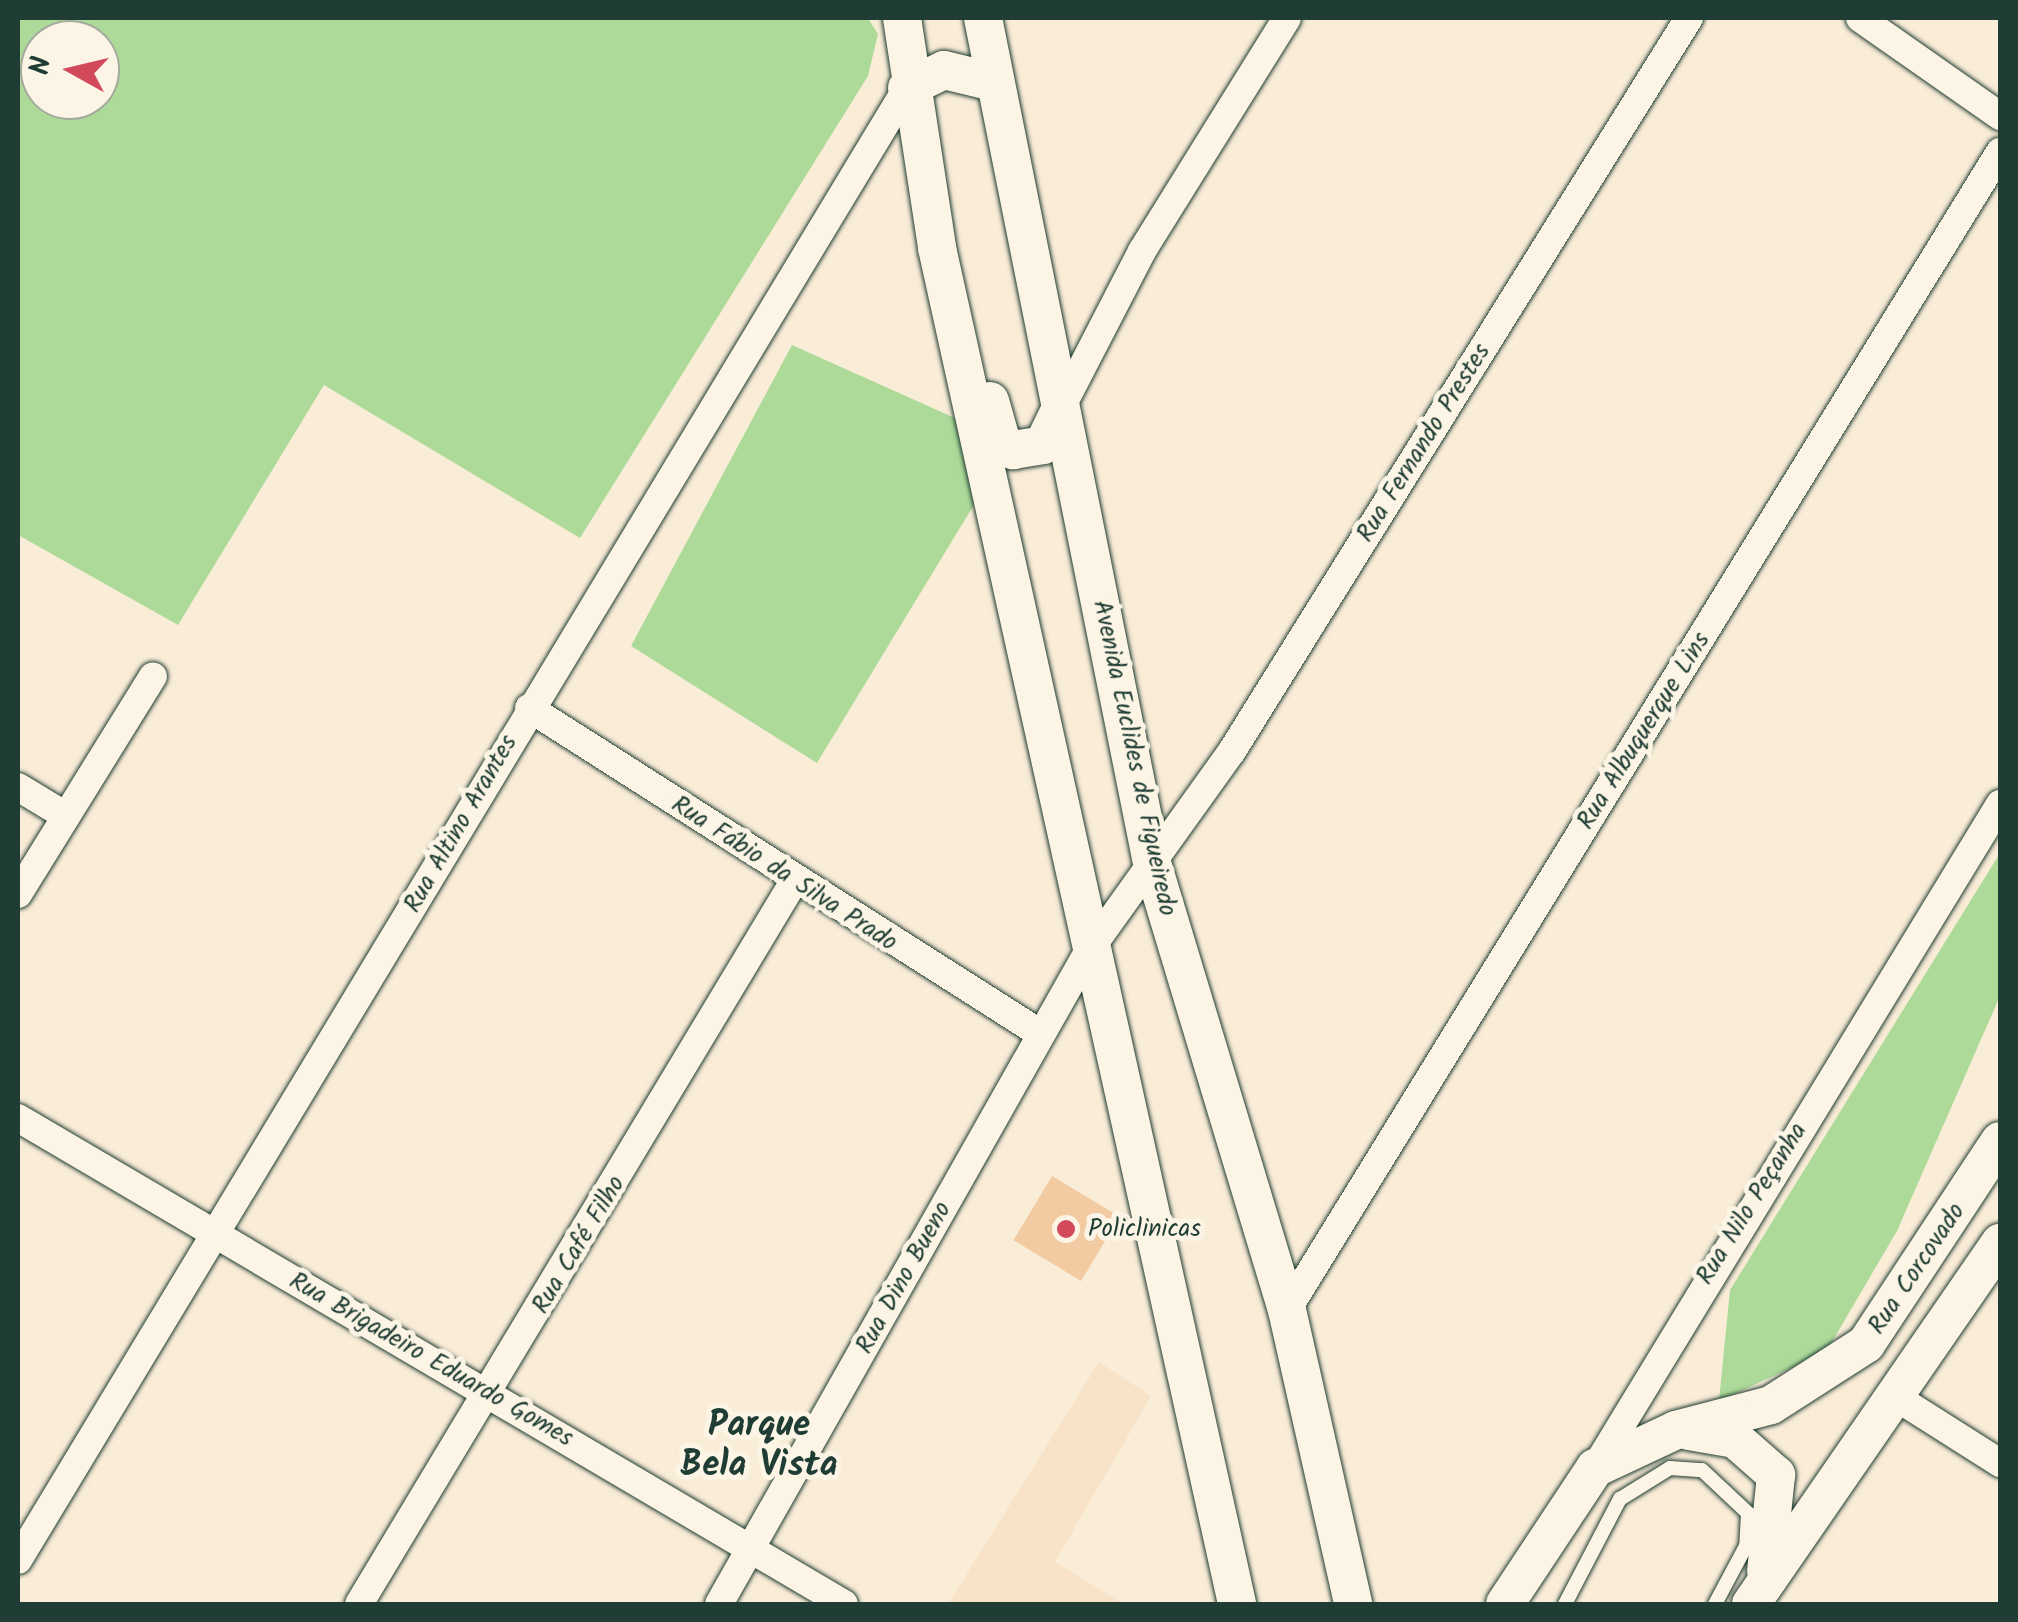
<!DOCTYPE html>
<html>
<head>
<meta charset="utf-8">
<style>
  body { margin:0 }
  #map { position:relative; width:2018px; height:1622px; overflow:hidden; background:#faedd8; font-family:Kalam,sans-serif }
  div>[style] { position:absolute }
  [style*='--x'] { left:calc(var(--x)*1px); top:calc(var(--y)*1px); width:calc(var(--w)*1px); rotate:calc(var(--a)*1deg) }
  .built>* { inset:0; background:#f8e3c8 }
  .green>* { inset:0; background:#adda99 }
  .building>* { inset:0; background:#f2cba2; transform-origin:0 0 }
  .roads { filter:drop-shadow(0 0 2px #1f3d34) drop-shadow(0 0 2px #1f3d34) }
  .lane>* { height:14px; margin:-7px; padding:0 7px; transform-origin:7px; border-radius:7px; background:#fcf5e5 }
  .street>* { height:28px; margin:-14px; padding:0 14px; transform-origin:14px; border-radius:14px; background:#fcf5e5 }
  .secondary>* { height:38px; margin:-19px; padding:0 19px; transform-origin:19px; border-radius:19px; background:#fcf5e5 }
  .dots>* { width:28px; height:28px; translate:-50% -50%; box-sizing:border-box; border:5px solid #fcf5e5; border-radius:50% }
  span { translate:-50% -50%; white-space:nowrap; text-align:center; line-height:1.15; -webkit-text-stroke:10px #fcf5e5; paint-order:stroke }
  .street-label { font-size:25px; color:#1f3d34 }
  .poi-label { font-size:25px; color:#1f3d34 }
  .left { translate:0 -50%; text-align:left }
  .district-label { font-size:35px; color:#1f3d34; font-weight:700 }
  .frame { position:absolute; inset:0; border:20px solid #1f3d34; pointer-events:none }
  .north { position:absolute; left:20px; top:20px; width:100px; height:100px; box-sizing:border-box; background:#fcf5e5; border:2px solid #a4ab9e; border-radius:50%; rotate:278deg; font-size:28px; font-weight:700; line-height:40px; text-align:center; color:#1f3d34 }
  .north::after { content:''; display:block; margin:auto; width:35px; height:45px; background:#d1495b; clip-path:polygon(50% 0,100% 100%,50% 72%,0 100%) }
</style>
</head>
<body>
<div id="map">
  <div class="built">
    <div style="clip-path:polygon(1099px 1362px,1151px 1396px,1055px 1562px,1124px 1604px,948px 1604px)"></div>
  </div>
  <div class="green">
    <div style="clip-path:polygon(evenodd,18px 18px,868px 18px,878px 34px,868px 76px,580px 538px,324px 385px,178px 625px,18px 535px,18px 18px,40px 40px,100px 40px,100px 100px,40px 100px,40px 40px)"></div>
    <div style="clip-path:polygon(792px 345px,966px 423px,983px 490px,817px 763px,631px 646px)"></div>
    <div style="clip-path:polygon(2000px 853px,2000px 996px,1897px 1231px,1826px 1352px,1719px 1401px,1730px 1290px)"></div>
  </div>
  <div class="building">
    <div style="left:1052px;top:1176px;width:79px;height:75px;rotate:31deg"></div>
  </div>
  <div class="roads">
    <div class="lane">
      <div style="--x:1565;--y:1604;--w:119;--a:-62.4"></div>
      <div style="--x:1620;--y:1499;--w:59;--a:-31.8"></div>
      <div style="--x:1670;--y:1468;--w:32;--a:4"></div>
      <div style="--x:1702;--y:1470;--w:63;--a:43.1"></div>
      <div style="--x:1748;--y:1513;--w:33;--a:93"></div>
      <div style="--x:1746;--y:1546;--w:66;--a:118.1"></div>
    </div>
    <div class="street">
      <div style="--x:1860;--y:18;--w:171;--a:35"></div>
      <div style="--x:1060;--y:410;--w:179;--a:-62.7"></div>
      <div style="--x:1142;--y:251;--w:274;--a:-58.1"></div>
      <div style="--x:529;--y:708;--w:607;--a:32.49"></div>
      <div style="--x:18;--y:787;--w:56;--a:31.1"></div>
      <div style="--x:18;--y:894;--w:256;--a:-58.2"></div>
      <div style="--x:18;--y:1118;--w:958;--a:30.47"></div>
      <div style="--x:1287;--y:1310;--w:1360;--a:-58.38"></div>
      <div style="--x:1899;--y:1399;--w:120;--a:32.4"></div>
      <div style="--x:1595;--y:1468;--w:778;--a:-58.62"></div>
      <div style="--x:18;--y:1560;--w:1720;--a:-58.87"></div>
      <div style="--x:359;--y:1604;--w:842;--a:-58.95"></div>
      <div style="--x:719;--y:1604;--w:749;--a:-60.49"></div>
      <div style="--x:1088;--y:952;--w:247;--a:-54.4"></div>
      <div style="--x:1232;--y:751;--w:864;--a:-58.06"></div>
    </div>
    <div class="secondary">
      <div style="--x:902;--y:18;--w:233;--a:81.3"></div>
      <div style="--x:937;--y:248;--w:1389;--a:77.52"></div>
      <div style="--x:983;--y:18;--w:862;--a:78.69"></div>
      <div style="--x:1152;--y:863;--w:467;--a:73.2"></div>
      <div style="--x:1287;--y:1310;--w:301;--a:77.3"></div>
      <div style="--x:907;--y:88;--w:41;--a:-25.9"></div>
      <div style="--x:944;--y:70;--w:51;--a:13.5"></div>
      <div style="--x:990;--y:401;--w:41;--a:74.2"></div>
      <div style="--x:1001;--y:440;--w:16;--a:40"></div>
      <div style="--x:1013;--y:450;--w:30;--a:-9"></div>
      <div style="--x:1043;--y:445;--w:39;--a:-64"></div>
      <div style="--x:1689;--y:1431;--w:47;--a:9.9"></div>
      <div style="--x:1735;--y:1439;--w:55;--a:41.3"></div>
      <div style="--x:1776;--y:1475;--w:97;--a:95.9"></div>
      <div style="--x:1505;--y:1604;--w:163;--a:-56.5"></div>
      <div style="--x:1595;--y:1468;--w:89;--a:-25.1"></div>
      <div style="--x:1676;--y:1430;--w:98;--a:-14.7"></div>
      <div style="--x:1771;--y:1405;--w:113;--a:-32.7"></div>
      <div style="--x:1866;--y:1344;--w:243;--a:-56.6"></div>
      <div style="--x:1751;--y:1604;--w:439;--a:-55.4"></div>
    </div>
  </div>
  <div class="dots">
    <div style="left:1066px;top:1229px;background:#d1495b"></div>
  </div>
  <div class="street-label">
    <span style="left:1424px;top:443px;rotate:-58deg">Rua Fernando Prestes</span>
    <span style="left:1644px;top:731px;rotate:-58deg">Rua Albuquerque Lins</span>
    <span style="left:1134px;top:758px;rotate:78deg">Avenida Euclides de Figueiredo</span>
    <span style="left:461px;top:824px;rotate:-60deg">Rua Altino Arantes</span>
    <span style="left:784px;top:874px;rotate:33deg">Rua Fábio da Silva Prado</span>
    <span style="left:1752px;top:1204px;rotate:-58deg">Rua Nilo Peçanha</span>
    <span style="left:579px;top:1245px;rotate:-59deg">Rua Café Filho</span>
    <span style="left:1917px;top:1269px;rotate:-56deg">Rua Corcovado</span>
    <span style="left:904px;top:1278px;rotate:-61deg">Rua Dino Bueno</span>
    <span style="left:431px;top:1360px;rotate:30deg">Rua Brigadeiro Eduardo Gomes</span>
  </div>
  <div class="poi-label">
    <span class="left" style="left:1088px;top:1229px">Policlinicas</span>
  </div>
  <div class="district-label">
    <span style="left:759px;top:1446px">Parque<br>Bela Vista</span>
  </div>
  <div class="frame"></div>
  <div class="north">N</div>
</div>
</body>
</html>
